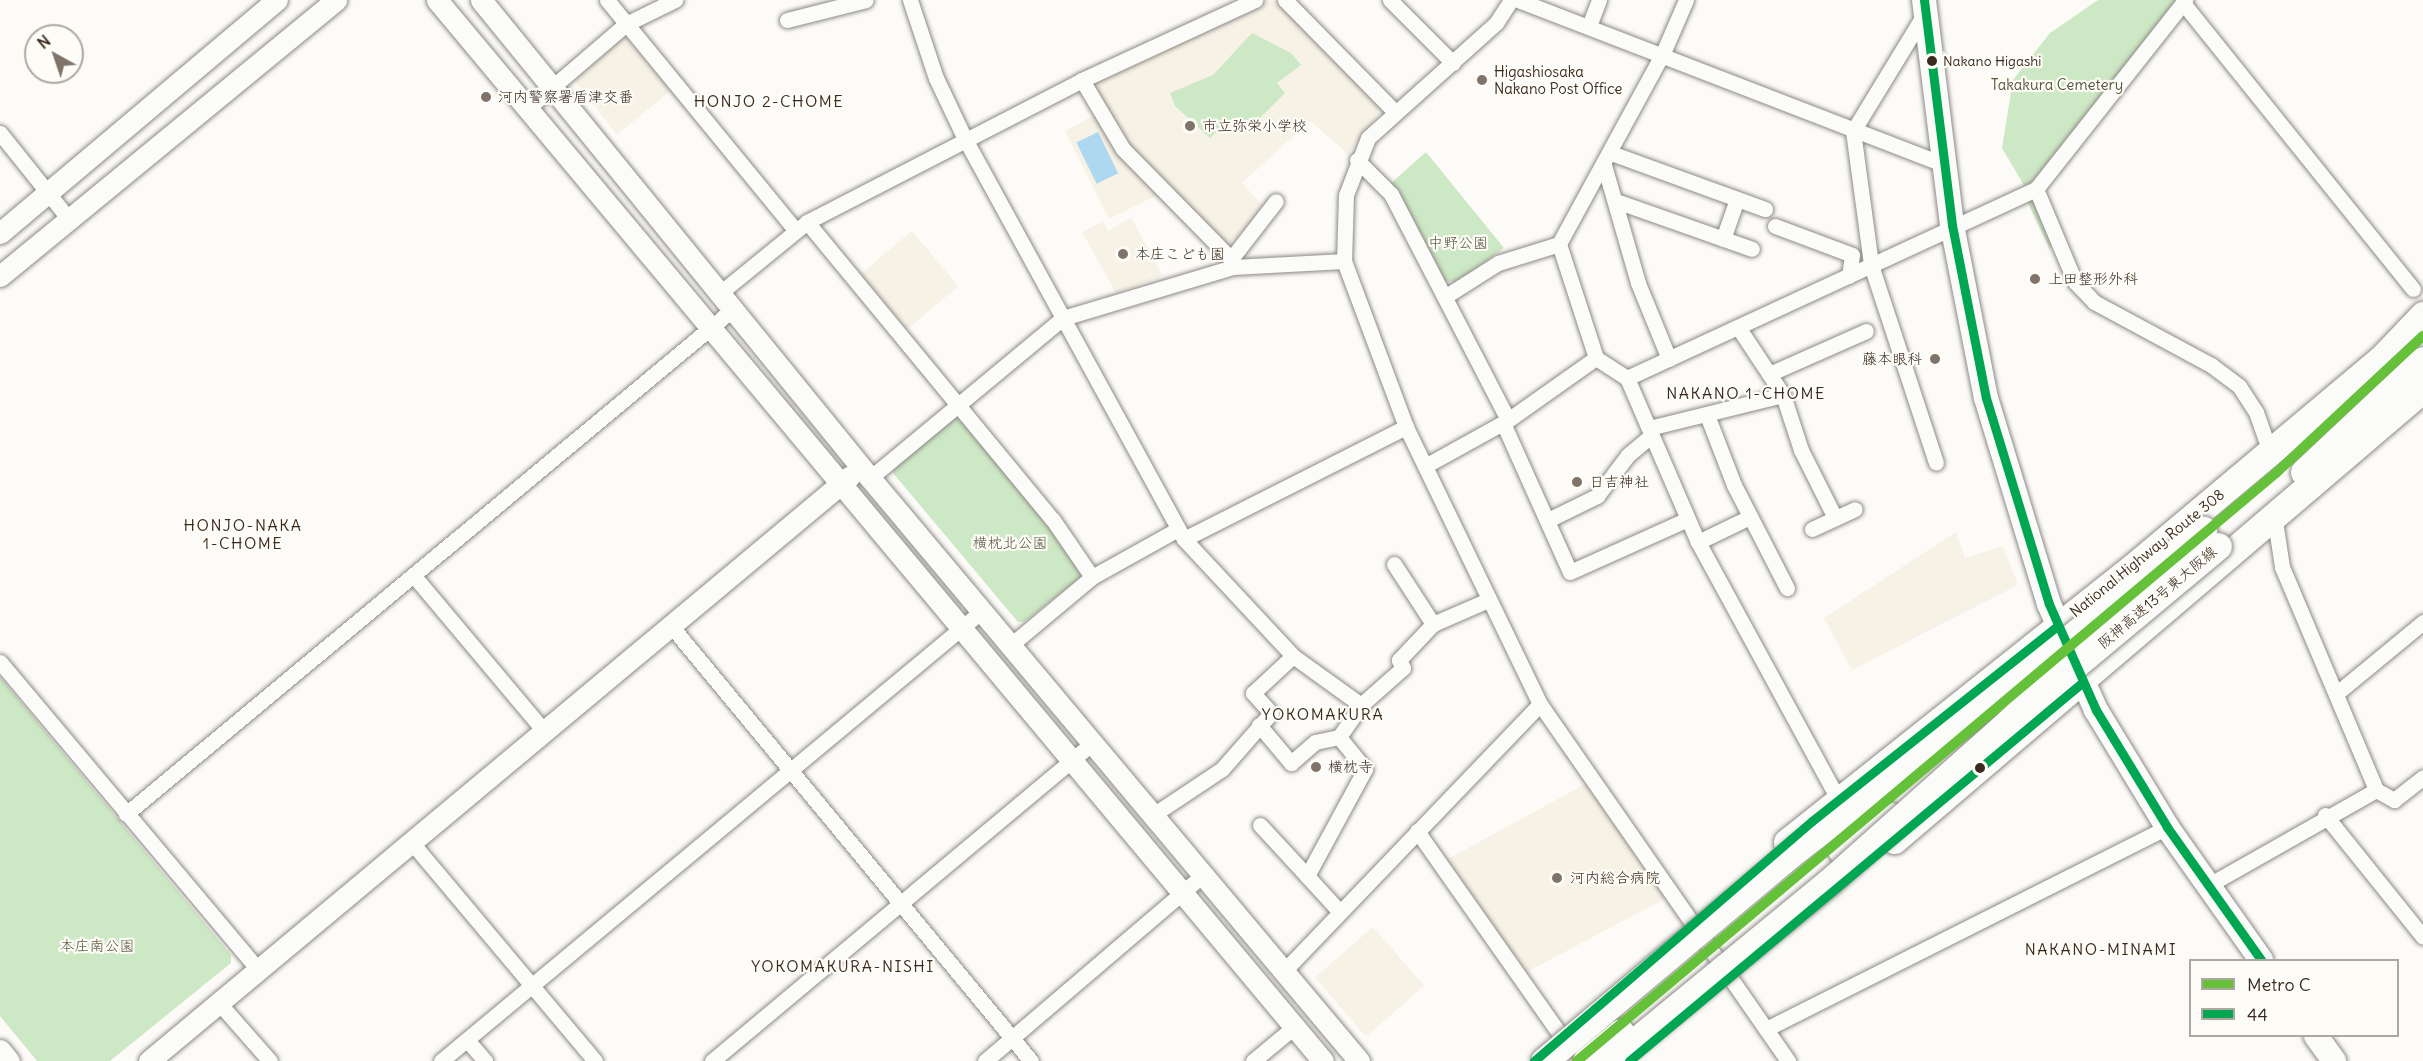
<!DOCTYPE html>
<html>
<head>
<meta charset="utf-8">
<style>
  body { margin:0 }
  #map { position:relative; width:2423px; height:1061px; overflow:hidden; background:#fcfbf8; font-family:Delius,"Klee One",sans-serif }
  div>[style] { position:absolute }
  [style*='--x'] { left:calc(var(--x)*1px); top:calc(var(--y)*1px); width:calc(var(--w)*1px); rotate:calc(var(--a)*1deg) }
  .built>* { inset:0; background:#f7f2e6; transform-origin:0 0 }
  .green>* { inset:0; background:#cde8c4 }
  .water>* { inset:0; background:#aed7f0; transform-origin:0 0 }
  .roads { filter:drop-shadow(0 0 2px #8d8985) drop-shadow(0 0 2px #8d8985) }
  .street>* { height:15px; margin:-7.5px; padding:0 7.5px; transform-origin:7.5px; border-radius:7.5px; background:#fbfbf9 }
  .secondary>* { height:21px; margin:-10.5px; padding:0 10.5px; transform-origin:10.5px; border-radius:10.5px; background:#fbfbf9 }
  .primary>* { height:24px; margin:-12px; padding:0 12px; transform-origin:12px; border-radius:12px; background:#fbfbf9 }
  .highway>* { height:27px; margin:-13.5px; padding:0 13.5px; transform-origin:13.5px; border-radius:13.5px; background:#fbfbf9 }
  .bridges { filter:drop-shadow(0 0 2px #8d8985) drop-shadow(0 0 2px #8d8985) }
  .highway-bridge>* { height:27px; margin:-13.5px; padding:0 13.5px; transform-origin:13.5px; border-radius:13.5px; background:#fbfbf9 }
  .bus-1>* { height:9px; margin:-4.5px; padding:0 4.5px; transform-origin:4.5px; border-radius:4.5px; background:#00a651 }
  .metro-1>* { height:10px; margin:-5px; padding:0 5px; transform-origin:5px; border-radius:5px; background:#65c03a }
  .dots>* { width:16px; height:16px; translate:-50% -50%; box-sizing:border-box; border:3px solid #fdfcf7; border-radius:50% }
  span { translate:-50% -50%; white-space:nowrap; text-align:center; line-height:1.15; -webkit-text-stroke:4.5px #fdfcf7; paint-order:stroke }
  .bus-label { font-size:14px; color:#3b2a1e }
  .left { translate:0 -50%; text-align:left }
  .poi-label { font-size:15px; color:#3b2a1e }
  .right { translate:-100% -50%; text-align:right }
  .park-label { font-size:15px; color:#56563d }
  .street-label { font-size:15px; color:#3b2a1e }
  .neighbourhood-label { font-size:16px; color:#3b2a1e; letter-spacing:1.5px }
  .legend { position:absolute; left:2189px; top:959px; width:210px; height:78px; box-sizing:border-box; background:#fdfcf7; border:2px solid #afa8a0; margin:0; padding:8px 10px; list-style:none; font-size:18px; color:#3b2a1e }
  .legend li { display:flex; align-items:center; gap:12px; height:30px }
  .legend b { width:30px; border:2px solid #afa8a0 }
  .north { position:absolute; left:24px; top:24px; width:60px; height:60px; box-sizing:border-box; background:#fdfcf7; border:2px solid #afa8a0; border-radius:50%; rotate:320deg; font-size:16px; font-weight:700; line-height:24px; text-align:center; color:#3b2a1e }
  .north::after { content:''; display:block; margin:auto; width:21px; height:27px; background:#7f736a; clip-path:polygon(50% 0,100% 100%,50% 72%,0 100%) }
</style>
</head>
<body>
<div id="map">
  <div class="built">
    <div style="clip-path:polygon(1267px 0,1281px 2px,1383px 107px,1348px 154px,1310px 121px,1242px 183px,1265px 208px,1228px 245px,1169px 189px,1109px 219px,1065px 131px,1102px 111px,1092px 88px,1095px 80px)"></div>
    <div style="clip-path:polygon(617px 36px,627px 38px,671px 90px,617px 135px,571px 75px)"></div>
    <div style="clip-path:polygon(1131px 217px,1163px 276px,1116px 293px,1082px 232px,1103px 221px,1108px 231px)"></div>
    <div style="left:912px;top:231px;width:72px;height:67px;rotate:50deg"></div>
    <div style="clip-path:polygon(1956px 532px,1965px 558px,2003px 546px,2018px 585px,1852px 670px,1824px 618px)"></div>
    <div style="clip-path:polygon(1587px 783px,1668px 897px,1525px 973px,1446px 860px)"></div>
    <div style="left:1373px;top:927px;width:78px;height:77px;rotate:49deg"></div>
  </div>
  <div class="green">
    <div style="clip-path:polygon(2098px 0,2176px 0,2037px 178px,2025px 187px,2002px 148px,2013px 80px,2050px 33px)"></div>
    <div style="clip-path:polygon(1252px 33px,1291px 53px,1301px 65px,1277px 83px,1285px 93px,1245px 133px,1230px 120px,1210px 138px,1175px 106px,1170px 93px,1213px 75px)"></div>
    <div style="clip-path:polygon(1426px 152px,1504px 248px,1458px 282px,1443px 281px,1390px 184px)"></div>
    <div style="clip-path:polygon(2036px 197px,2052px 240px,2050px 250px,2027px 201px)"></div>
    <div style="clip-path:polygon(949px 418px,962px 419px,1048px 521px,1081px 570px,1080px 578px,1024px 622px,1018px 622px,893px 473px,892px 467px)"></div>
    <div style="clip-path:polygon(0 677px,231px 955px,231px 963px,110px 1061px,37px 1061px,0 1016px)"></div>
  </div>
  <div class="water">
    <div style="left:1098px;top:132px;width:46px;height:24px;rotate:64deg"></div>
  </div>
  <div class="roads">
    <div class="street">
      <div style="--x:607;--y:0;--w:297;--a:50.7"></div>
      <div style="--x:910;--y:0;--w:82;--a:71.6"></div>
      <div style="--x:936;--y:78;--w:68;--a:64.6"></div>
      <div style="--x:965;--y:139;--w:456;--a:61.3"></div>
      <div style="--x:1184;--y:539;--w:160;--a:47"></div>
      <div style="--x:1293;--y:656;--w:84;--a:35.8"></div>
      <div style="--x:1285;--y:0;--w:156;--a:45.5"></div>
      <div style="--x:1390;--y:0;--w:89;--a:45"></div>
      <div style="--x:1511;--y:0;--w:27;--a:123"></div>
      <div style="--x:1496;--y:23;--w:172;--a:138.1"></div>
      <div style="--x:1368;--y:138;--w:61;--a:111.1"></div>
      <div style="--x:1346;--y:195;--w:66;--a:91.7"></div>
      <div style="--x:1344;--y:261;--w:177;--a:69.5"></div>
      <div style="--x:1406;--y:427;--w:308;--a:64.2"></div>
      <div style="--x:1540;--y:704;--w:435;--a:55.2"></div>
      <div style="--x:1518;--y:0;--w:456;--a:21.1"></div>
      <div style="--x:1686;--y:0;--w:58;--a:113.5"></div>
      <div style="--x:1663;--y:53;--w:217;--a:118.6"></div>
      <div style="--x:1559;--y:244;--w:120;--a:72"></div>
      <div style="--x:1596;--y:358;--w:37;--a:33"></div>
      <div style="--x:1627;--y:378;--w:179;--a:66.6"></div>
      <div style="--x:1698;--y:542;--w:293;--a:61.4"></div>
      <div style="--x:2183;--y:3;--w:367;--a:51.2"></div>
      <div style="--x:1925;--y:13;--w:138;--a:121.4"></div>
      <div style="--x:1853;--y:131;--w:135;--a:82.3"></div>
      <div style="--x:1871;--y:265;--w:208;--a:71.8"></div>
      <div style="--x:787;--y:20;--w:81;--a:-14.2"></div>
      <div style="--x:1589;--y:26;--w:28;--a:-69"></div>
      <div style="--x:1082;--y:80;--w:80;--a:59.3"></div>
      <div style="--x:1123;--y:149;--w:154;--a:45.5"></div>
      <div style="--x:1231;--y:259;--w:8;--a:76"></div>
      <div style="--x:528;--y:108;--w:129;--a:-40.6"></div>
      <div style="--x:626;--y:24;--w:55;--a:-26.1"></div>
      <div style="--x:0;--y:133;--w:110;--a:51.3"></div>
      <div style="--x:1611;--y:153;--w:164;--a:20"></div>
      <div style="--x:1357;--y:160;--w:48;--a:45"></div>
      <div style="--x:1391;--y:194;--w:254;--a:62.6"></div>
      <div style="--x:1604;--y:165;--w:123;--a:73.9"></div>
      <div style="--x:1638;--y:283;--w:82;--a:67.8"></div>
      <div style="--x:2036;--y:189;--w:101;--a:67.2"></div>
      <div style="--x:2075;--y:282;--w:28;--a:46"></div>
      <div style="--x:2094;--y:302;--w:133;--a:28.3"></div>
      <div style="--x:2211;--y:365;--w:35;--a:37"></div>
      <div style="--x:2239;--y:386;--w:31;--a:57"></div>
      <div style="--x:2256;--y:412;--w:42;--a:70.7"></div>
      <div style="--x:1616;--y:201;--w:144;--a:19.4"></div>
      <div style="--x:807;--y:222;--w:386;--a:50.5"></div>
      <div style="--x:1053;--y:520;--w:69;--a:55.6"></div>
      <div style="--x:1775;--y:226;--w:82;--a:20.6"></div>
      <div style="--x:1852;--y:255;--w:21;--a:98"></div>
      <div style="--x:1723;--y:239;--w:42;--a:-70.7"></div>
      <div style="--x:1231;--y:259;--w:73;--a:-52.2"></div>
      <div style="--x:720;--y:293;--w:112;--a:-39.2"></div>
      <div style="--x:807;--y:222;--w:309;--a:-27.3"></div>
      <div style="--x:1082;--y:80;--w:191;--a:-24.8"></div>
      <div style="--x:1446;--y:296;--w:62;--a:-32.4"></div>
      <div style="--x:1498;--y:263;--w:64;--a:-17.3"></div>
      <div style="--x:1738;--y:327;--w:82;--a:56.5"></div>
      <div style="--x:1783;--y:395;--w:58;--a:71.9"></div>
      <div style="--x:1801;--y:450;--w:76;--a:63.4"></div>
      <div style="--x:1769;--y:374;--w:106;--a:-23.9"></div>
      <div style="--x:1627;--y:378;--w:451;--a:-24.8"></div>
      <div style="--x:2036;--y:189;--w:241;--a:-51.7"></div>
      <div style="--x:1707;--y:415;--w:75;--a:68.9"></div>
      <div style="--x:1734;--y:485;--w:116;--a:62.8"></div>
      <div style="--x:1503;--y:423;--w:163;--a:65.8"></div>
      <div style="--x:1570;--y:572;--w:129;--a:-24.2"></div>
      <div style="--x:1649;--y:428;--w:138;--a:-13.8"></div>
      <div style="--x:1425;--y:466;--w:95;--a:-29"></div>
      <div style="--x:1508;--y:420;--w:108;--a:-35.2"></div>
      <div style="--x:870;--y:478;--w:251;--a:-39.7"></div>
      <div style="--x:1063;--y:318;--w:177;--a:-16.7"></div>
      <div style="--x:1233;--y:267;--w:111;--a:-3.1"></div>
      <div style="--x:1548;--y:520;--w:55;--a:-26.1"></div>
      <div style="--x:1597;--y:496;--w:51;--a:-52.9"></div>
      <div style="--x:1628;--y:455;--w:30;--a:-40"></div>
      <div style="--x:2275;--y:521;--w:47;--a:81.3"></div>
      <div style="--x:2282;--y:567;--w:242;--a:67.1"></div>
      <div style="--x:2376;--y:790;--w:21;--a:29"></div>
      <div style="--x:2394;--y:800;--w:37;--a:-38"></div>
      <div style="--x:1812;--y:529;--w:47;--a:-24.9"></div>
      <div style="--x:1184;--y:539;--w:249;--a:-26.8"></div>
      <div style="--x:1698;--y:542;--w:58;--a:-25.7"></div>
      <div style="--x:1394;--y:564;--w:72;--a:57"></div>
      <div style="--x:414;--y:576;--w:202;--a:50"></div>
      <div style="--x:672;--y:627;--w:563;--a:50.4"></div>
      <div style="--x:1012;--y:644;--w:104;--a:-39.9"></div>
      <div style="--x:1092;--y:577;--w:98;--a:-29.2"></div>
      <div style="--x:0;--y:662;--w:402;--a:50"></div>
      <div style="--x:2337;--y:693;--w:112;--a:-39.5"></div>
      <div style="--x:1259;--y:725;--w:50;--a:49.9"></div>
      <div style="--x:1291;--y:763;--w:32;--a:-41"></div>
      <div style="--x:1315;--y:742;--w:25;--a:-12"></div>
      <div style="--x:126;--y:814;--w:790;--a:-39.76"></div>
      <div style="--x:1153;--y:815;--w:83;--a:-33.7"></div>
      <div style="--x:1222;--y:769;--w:74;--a:-48.8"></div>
      <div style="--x:1271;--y:713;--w:27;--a:-132"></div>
      <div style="--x:1253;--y:693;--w:54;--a:-42.8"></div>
      <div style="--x:2325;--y:815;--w:156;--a:51.2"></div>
      <div style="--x:1260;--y:825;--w:69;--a:47.3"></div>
      <div style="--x:1417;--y:831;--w:252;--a:54.9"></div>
      <div style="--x:413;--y:844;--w:283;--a:50"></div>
      <div style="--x:2207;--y:886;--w:194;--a:-29.6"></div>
      <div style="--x:1340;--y:912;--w:49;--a:-132.5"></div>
      <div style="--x:1307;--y:876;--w:122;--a:-61.5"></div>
      <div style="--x:1365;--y:769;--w:41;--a:-129.1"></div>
      <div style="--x:1339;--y:737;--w:39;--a:-55"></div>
      <div style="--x:1361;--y:705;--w:56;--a:-41.4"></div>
      <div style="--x:1403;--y:668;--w:9;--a:-117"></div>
      <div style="--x:1399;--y:660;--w:50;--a:-46.6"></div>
      <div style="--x:1433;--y:624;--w:58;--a:-23.5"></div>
      <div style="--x:1283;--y:972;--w:371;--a:-46.2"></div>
      <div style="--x:219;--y:1003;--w:77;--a:48.7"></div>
      <div style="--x:1766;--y:1029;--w:449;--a:-26.7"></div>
      <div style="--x:467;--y:1040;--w:28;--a:49"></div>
      <div style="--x:441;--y:1061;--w:705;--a:-39.76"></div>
      <div style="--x:712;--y:1061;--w:497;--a:-39.9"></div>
      <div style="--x:985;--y:1061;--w:287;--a:-40.5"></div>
      <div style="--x:1253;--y:1061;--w:53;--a:-39.7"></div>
    </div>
    <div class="secondary">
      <div style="--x:437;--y:0;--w:1382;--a:50.14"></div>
      <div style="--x:481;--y:0;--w:616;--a:50.86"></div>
      <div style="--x:870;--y:478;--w:761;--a:50.01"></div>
      <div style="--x:0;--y:233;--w:362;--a:-40.1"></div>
      <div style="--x:0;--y:276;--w:435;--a:-39.4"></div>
      <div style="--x:0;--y:1050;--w:14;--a:51"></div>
      <div style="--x:149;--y:1061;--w:912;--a:-39.84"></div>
    </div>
    <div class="primary">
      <div style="--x:1924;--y:0;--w:227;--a:82.9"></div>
      <div style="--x:1952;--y:225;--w:176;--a:78.9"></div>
      <div style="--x:1986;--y:398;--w:215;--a:73"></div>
      <div style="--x:2049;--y:604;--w:116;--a:66.1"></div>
      <div style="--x:2096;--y:710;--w:137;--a:58.7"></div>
      <div style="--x:2167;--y:827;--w:163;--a:54.7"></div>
      <div style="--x:2316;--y:1036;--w:31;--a:54"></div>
    </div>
    <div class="highway">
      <div style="--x:2304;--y:472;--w:163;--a:-43.3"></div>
      <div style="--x:1894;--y:840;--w:695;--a:-40.45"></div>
      <div style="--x:1787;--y:842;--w:443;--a:-38.5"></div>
      <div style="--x:2134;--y:566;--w:322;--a:-40"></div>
      <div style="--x:2381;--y:359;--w:61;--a:-46.3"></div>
      <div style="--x:1841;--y:850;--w:60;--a:-34.8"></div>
    </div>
  </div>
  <div class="bridges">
    <div class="highway-bridge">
      <div style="--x:1544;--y:1061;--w:330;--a:-40"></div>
      <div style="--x:1797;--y:849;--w:277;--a:-37.4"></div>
      <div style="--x:2017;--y:681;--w:240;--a:-39.1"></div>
      <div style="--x:1586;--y:1061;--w:45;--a:-39.6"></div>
      <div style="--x:1611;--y:1061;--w:282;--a:-39.4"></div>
      <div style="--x:1829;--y:882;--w:272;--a:-41.7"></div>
      <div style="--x:2032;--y:701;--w:242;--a:-39.8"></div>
    </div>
  </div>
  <div class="bus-1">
    <div style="--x:1924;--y:0;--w:227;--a:82.9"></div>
    <div style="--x:1952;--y:225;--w:176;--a:78.9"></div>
    <div style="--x:1986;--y:398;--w:215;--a:73"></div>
    <div style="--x:2049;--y:604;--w:116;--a:66.1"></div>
    <div style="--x:2096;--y:710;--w:137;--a:58.7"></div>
    <div style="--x:2167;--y:827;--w:163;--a:54.7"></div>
    <div style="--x:1534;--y:1061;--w:367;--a:-40.8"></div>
    <div style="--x:1812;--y:821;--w:313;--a:-38.5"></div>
    <div style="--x:1629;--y:1061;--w:591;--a:-39.86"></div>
  </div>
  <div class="metro-1">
    <div style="--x:1577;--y:1061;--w:913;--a:-40.07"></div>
    <div style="--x:2276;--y:473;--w:201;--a:-43"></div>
  </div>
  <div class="dots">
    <div style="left:1932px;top:61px;background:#3b2a1e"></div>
    <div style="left:1482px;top:80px;background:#7f736a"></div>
    <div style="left:486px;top:97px;background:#7f736a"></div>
    <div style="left:1190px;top:126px;background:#7f736a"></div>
    <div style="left:1123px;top:254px;background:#7f736a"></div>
    <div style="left:2035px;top:279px;background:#7f736a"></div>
    <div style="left:1935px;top:359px;background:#7f736a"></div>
    <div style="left:1577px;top:482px;background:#7f736a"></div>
    <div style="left:1316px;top:767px;background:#7f736a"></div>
    <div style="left:1980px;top:768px;background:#3b2a1e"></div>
    <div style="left:1557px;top:878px;background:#7f736a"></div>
  </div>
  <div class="bus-label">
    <span class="left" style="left:1943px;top:61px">Nakano Higashi</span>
  </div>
  <div class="poi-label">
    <span class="left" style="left:1494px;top:80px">Higashiosaka<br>Nakano Post Office</span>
    <span class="left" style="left:498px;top:97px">河内警察署盾津交番</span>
    <span class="left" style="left:1202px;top:126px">市立弥栄小学校</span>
    <span class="left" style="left:1135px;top:254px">本庄こども園</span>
    <span class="left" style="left:2048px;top:279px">上田整形外科</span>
    <span class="right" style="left:1922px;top:359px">藤本眼科</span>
    <span class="left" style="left:1589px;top:482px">日吉神社</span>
    <span class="left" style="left:1328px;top:767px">横枕寺</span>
    <span class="left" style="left:1570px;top:878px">河内総合病院</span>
  </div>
  <div class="park-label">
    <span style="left:2057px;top:85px">Takakura Cemetery</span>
    <span style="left:1458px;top:243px">中野公園</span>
    <span style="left:1010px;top:543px">横枕北公園</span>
    <span style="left:97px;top:946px">本庄南公園</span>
  </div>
  <div class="street-label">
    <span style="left:2147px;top:553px;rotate:-39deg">National Highway Route 308</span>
    <span style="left:2157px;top:597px;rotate:-40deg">阪神高速13号東大阪線</span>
  </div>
  <div class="neighbourhood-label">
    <span style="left:769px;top:101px">HONJO 2-CHOME</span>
    <span style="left:1746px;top:393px">NAKANO 1-CHOME</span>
    <span style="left:243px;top:534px">HONJO-NAKA<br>1-CHOME</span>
    <span style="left:1323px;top:714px">YOKOMAKURA</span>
    <span style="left:2101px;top:949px">NAKANO-MINAMI</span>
    <span style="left:843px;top:966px">YOKOMAKURA-NISHI</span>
  </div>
  <ul class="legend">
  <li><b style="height:8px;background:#65c03a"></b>Metro C</li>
  <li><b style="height:8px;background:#00a651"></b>44</li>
  </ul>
  <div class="north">N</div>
</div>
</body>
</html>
